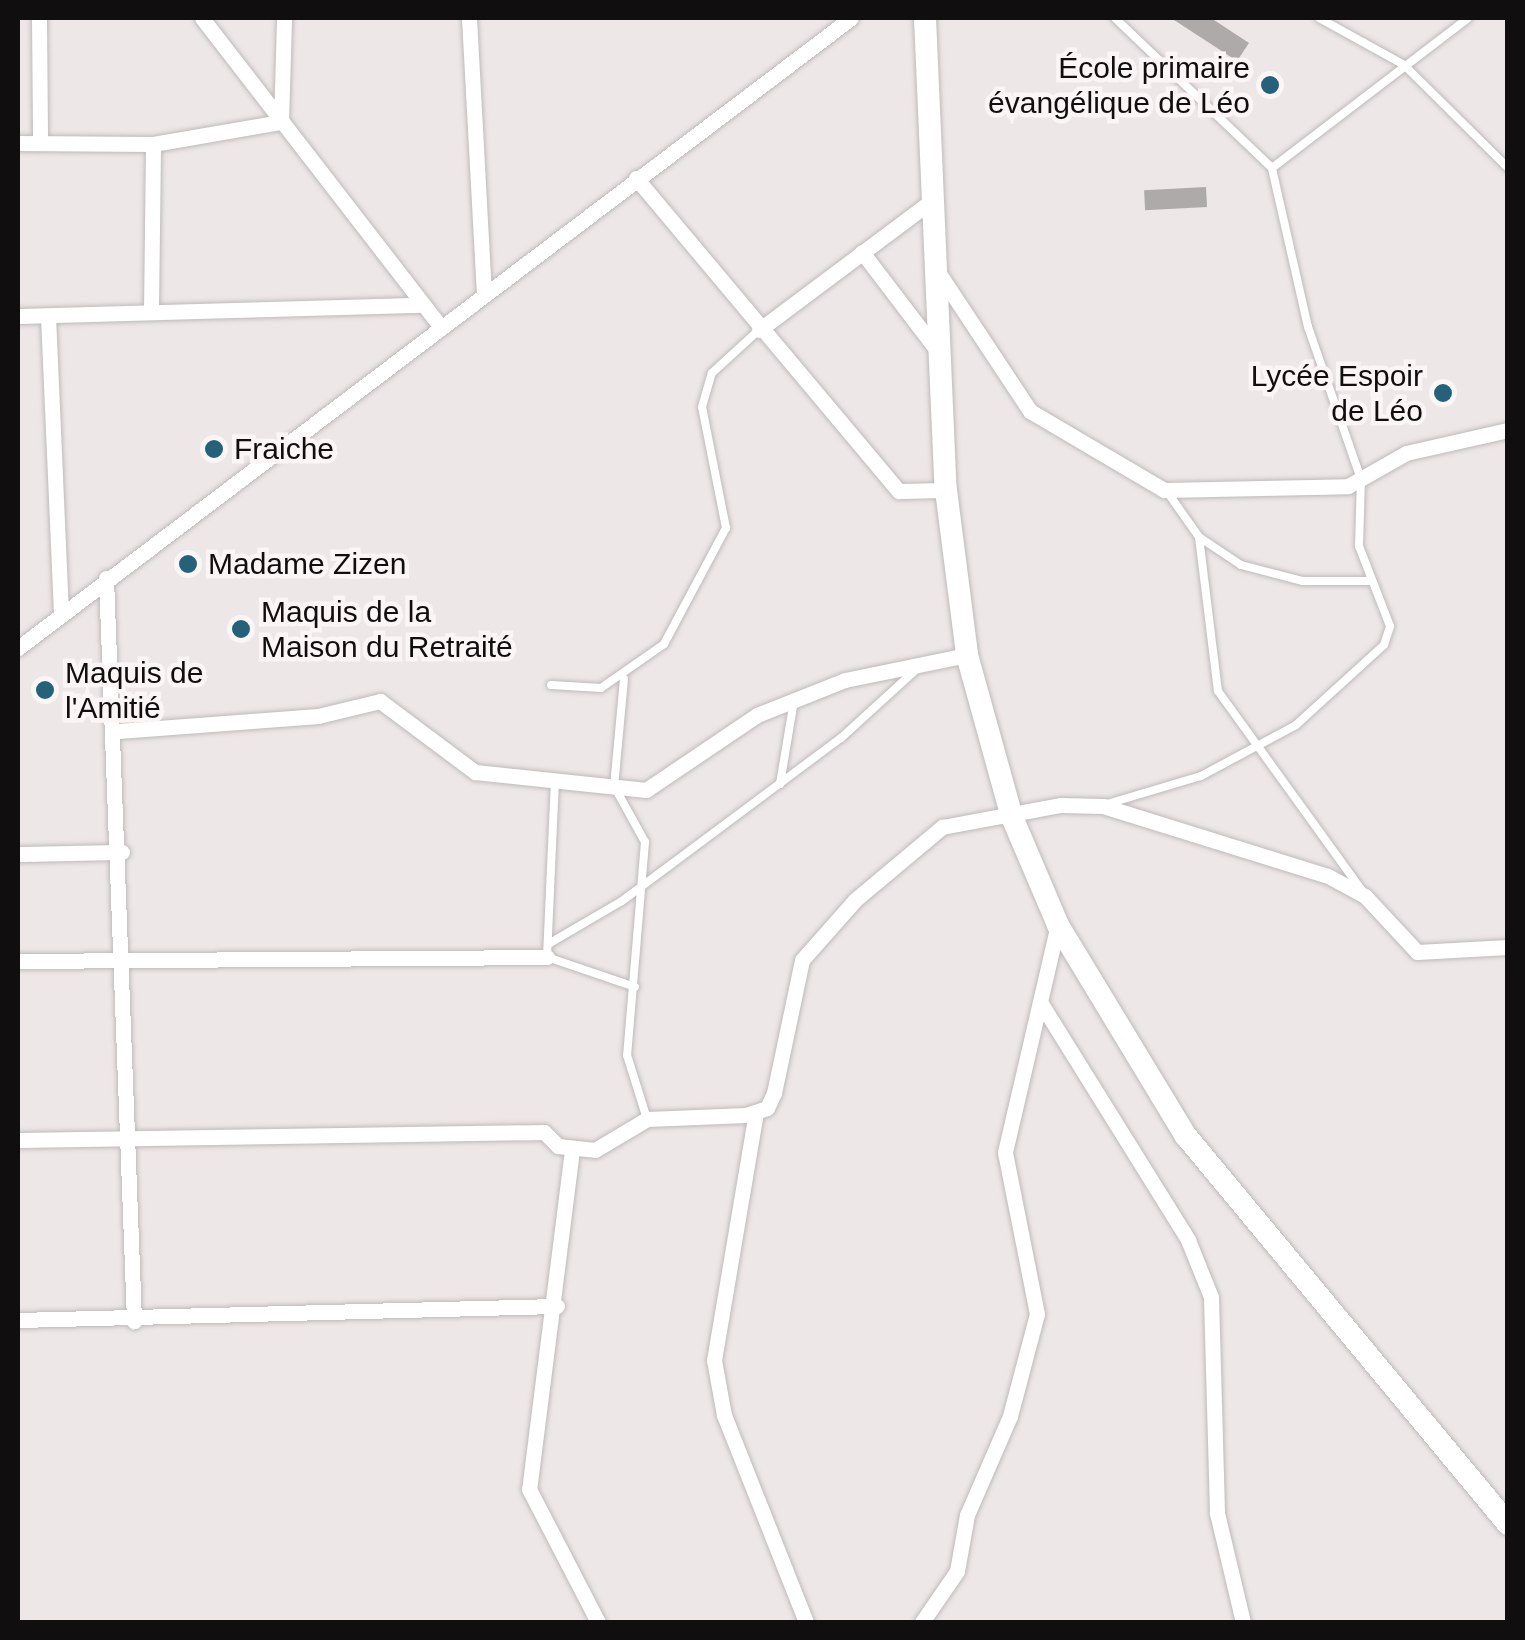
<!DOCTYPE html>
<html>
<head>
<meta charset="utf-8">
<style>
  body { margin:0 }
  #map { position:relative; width:1525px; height:1640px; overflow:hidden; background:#ede7e7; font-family:Helvetica,sans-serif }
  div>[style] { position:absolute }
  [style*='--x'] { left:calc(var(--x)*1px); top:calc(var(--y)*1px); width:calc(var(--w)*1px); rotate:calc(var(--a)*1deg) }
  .building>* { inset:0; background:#afaaaa; transform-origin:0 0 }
  .roads { filter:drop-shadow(0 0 2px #bfbaba) drop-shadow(0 0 2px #bfbaba) }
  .lane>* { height:8px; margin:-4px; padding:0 4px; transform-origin:4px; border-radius:4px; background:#fff }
  .street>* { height:15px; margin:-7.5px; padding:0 7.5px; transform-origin:7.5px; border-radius:7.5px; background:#fff }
  .secondary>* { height:22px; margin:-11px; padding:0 11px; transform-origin:11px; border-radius:11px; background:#fff }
  .dots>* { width:28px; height:28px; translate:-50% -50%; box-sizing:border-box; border:5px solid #fbf5f5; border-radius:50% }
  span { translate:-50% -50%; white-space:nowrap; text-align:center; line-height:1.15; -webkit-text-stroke:9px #fbf5f5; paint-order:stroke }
  .poi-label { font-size:30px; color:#100e0e }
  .right { translate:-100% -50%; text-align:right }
  .left { translate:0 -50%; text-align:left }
  .frame { position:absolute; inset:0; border:20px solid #100e0e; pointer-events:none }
</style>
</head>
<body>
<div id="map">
  <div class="building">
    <div style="clip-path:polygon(1171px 18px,1211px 18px,1249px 43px,1237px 61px)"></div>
    <div style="left:1206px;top:187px;width:20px;height:62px;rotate:87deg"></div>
  </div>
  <div class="roads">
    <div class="lane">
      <div style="--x:1319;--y:18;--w:97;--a:28.9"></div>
      <div style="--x:1404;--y:65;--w:146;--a:44.7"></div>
      <div style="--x:1272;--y:168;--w:247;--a:-37.4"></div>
      <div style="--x:1168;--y:493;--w:54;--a:54.8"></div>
      <div style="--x:1199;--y:537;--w:155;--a:83"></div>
      <div style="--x:1218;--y:691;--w:248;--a:54.2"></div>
      <div style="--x:1199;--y:537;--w:50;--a:33.7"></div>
      <div style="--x:1241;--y:565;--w:64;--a:14.5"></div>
      <div style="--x:1303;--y:581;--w:67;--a:0"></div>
      <div style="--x:624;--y:679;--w:107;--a:95.3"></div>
      <div style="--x:614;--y:786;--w:64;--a:61"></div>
      <div style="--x:645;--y:842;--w:214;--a:94.8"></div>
      <div style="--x:627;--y:1055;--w:67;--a:72.6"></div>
      <div style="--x:551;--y:685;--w:50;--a:3.4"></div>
      <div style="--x:601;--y:688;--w:77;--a:-34.9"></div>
      <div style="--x:664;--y:644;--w:132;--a:-61.9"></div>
      <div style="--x:726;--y:528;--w:123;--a:-101.2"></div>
      <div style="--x:702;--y:407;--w:35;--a:-74"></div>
      <div style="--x:712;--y:373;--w:64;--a:-42.5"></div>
      <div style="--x:555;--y:780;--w:177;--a:92.6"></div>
      <div style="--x:547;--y:957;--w:93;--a:18.8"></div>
      <div style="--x:780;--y:784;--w:79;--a:-80.5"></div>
      <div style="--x:1107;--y:804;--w:98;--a:-16.6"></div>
      <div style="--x:1201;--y:776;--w:108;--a:-28.2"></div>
      <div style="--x:1296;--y:725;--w:119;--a:-42.3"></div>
      <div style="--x:1384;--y:645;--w:20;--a:-72"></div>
      <div style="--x:1390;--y:626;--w:86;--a:-111.2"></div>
      <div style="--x:1359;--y:546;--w:67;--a:-88.3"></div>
      <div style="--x:1361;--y:479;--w:161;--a:-109.2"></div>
      <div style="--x:1308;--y:327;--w:163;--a:-102.8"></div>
      <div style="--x:1272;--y:168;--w:217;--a:-136.3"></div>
      <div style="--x:550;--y:943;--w:83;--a:-30.3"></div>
      <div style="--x:622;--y:901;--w:273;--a:-36.7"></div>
      <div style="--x:841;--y:738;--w:104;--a:-42.3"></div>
    </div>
    <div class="street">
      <div style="--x:39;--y:18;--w:125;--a:89.5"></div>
      <div style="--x:202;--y:18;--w:388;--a:52.3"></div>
      <div style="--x:469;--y:18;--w:274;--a:86.9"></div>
      <div style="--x:18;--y:143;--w:135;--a:0.4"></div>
      <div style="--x:153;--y:144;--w:130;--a:-9.8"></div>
      <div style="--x:281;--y:122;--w:104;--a:-88.3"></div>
      <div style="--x:636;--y:178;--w:409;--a:50"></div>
      <div style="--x:899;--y:491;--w:47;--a:-1.2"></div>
      <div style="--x:862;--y:252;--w:127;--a:52.7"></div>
      <div style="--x:938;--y:272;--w:167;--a:56.5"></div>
      <div style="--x:1030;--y:411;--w:156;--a:30.5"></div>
      <div style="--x:1164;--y:490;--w:184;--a:-1.2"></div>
      <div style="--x:1348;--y:486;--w:67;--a:-29.6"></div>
      <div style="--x:1406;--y:453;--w:105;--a:-12.7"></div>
      <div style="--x:151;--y:311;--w:167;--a:-89.3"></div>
      <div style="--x:18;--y:316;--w:405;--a:-1.6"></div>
      <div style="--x:48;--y:316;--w:297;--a:87.5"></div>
      <div style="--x:759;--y:330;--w:219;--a:-36.8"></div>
      <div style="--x:106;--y:578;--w:744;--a:87.84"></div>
      <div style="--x:18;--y:648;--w:1044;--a:-37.1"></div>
      <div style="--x:118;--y:731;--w:201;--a:-4.3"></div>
      <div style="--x:318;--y:716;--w:64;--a:-13.6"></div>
      <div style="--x:380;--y:701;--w:119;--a:36.8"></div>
      <div style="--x:475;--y:772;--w:172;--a:6"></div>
      <div style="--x:646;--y:790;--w:134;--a:-34"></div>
      <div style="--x:757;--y:715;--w:95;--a:-21.7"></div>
      <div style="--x:845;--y:680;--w:125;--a:-11.6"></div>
      <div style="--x:18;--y:854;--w:104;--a:-1.1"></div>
      <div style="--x:18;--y:961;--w:529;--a:-0.43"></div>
      <div style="--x:1042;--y:1005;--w:277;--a:58.1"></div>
      <div style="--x:1188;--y:1240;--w:61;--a:68"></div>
      <div style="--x:1211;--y:1297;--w:216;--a:88.4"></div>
      <div style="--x:1217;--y:1513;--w:112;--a:76.6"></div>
      <div style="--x:756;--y:1112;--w:252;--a:99.6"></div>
      <div style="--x:714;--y:1360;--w:56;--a:79.7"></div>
      <div style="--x:724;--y:1415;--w:223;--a:68.4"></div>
      <div style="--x:18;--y:1140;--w:526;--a:-0.87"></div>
      <div style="--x:544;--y:1132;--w:20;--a:45"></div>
      <div style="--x:558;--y:1146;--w:37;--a:6"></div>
      <div style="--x:595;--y:1150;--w:61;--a:-30.8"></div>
      <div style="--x:647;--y:1119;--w:99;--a:-2.3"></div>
      <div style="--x:746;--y:1115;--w:22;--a:-18"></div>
      <div style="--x:767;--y:1108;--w:17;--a:-65"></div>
      <div style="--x:774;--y:1093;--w:136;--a:-78.1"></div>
      <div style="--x:802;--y:960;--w:80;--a:-48.5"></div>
      <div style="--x:855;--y:900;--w:114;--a:-40"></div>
      <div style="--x:942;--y:827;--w:121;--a:-10.5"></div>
      <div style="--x:1061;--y:805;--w:42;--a:1.4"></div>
      <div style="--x:1103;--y:806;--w:236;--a:17.3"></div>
      <div style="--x:1328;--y:876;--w:42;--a:28.4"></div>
      <div style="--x:1365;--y:896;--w:76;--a:47.1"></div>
      <div style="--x:1417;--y:952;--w:91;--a:-3.1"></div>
      <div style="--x:572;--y:1150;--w:342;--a:97.2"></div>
      <div style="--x:529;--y:1489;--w:150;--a:62.6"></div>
      <div style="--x:18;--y:1320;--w:539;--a:-1.49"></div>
      <div style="--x:922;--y:1622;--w:62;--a:-55.5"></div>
      <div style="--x:957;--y:1571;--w:57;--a:-79.9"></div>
      <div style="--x:967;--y:1515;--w:108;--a:-66.5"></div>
      <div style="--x:1010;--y:1416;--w:106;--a:-75.2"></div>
      <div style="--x:1037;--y:1314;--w:165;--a:-101.2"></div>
      <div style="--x:1005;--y:1152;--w:233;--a:-76.9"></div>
    </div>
    <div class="secondary">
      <div style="--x:925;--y:18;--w:472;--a:87.5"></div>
      <div style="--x:946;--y:490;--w:166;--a:82.7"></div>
      <div style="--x:967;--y:655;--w:168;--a:74.5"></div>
      <div style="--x:1012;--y:817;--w:117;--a:66.9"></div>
      <div style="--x:1058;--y:925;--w:247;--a:58.8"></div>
      <div style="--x:1186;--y:1136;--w:504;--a:50.31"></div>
    </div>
  </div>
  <div class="dots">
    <div style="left:1270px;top:85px;background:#256179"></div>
    <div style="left:1443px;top:393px;background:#256179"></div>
    <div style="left:214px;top:449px;background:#256179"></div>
    <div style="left:188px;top:564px;background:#256179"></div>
    <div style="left:241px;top:629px;background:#256179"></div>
    <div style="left:45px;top:690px;background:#256179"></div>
  </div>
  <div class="poi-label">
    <span class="right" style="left:1250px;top:85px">École primaire<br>évangélique de Léo</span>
    <span class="right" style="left:1423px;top:393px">Lycée Espoir<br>de Léo</span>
    <span class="left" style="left:234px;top:449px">Fraiche</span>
    <span class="left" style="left:208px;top:564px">Madame Zizen</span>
    <span class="left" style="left:261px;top:629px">Maquis de la<br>Maison du Retraité</span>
    <span class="left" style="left:65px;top:690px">Maquis de<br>l'Amitié</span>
  </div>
  <div class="frame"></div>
</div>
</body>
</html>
